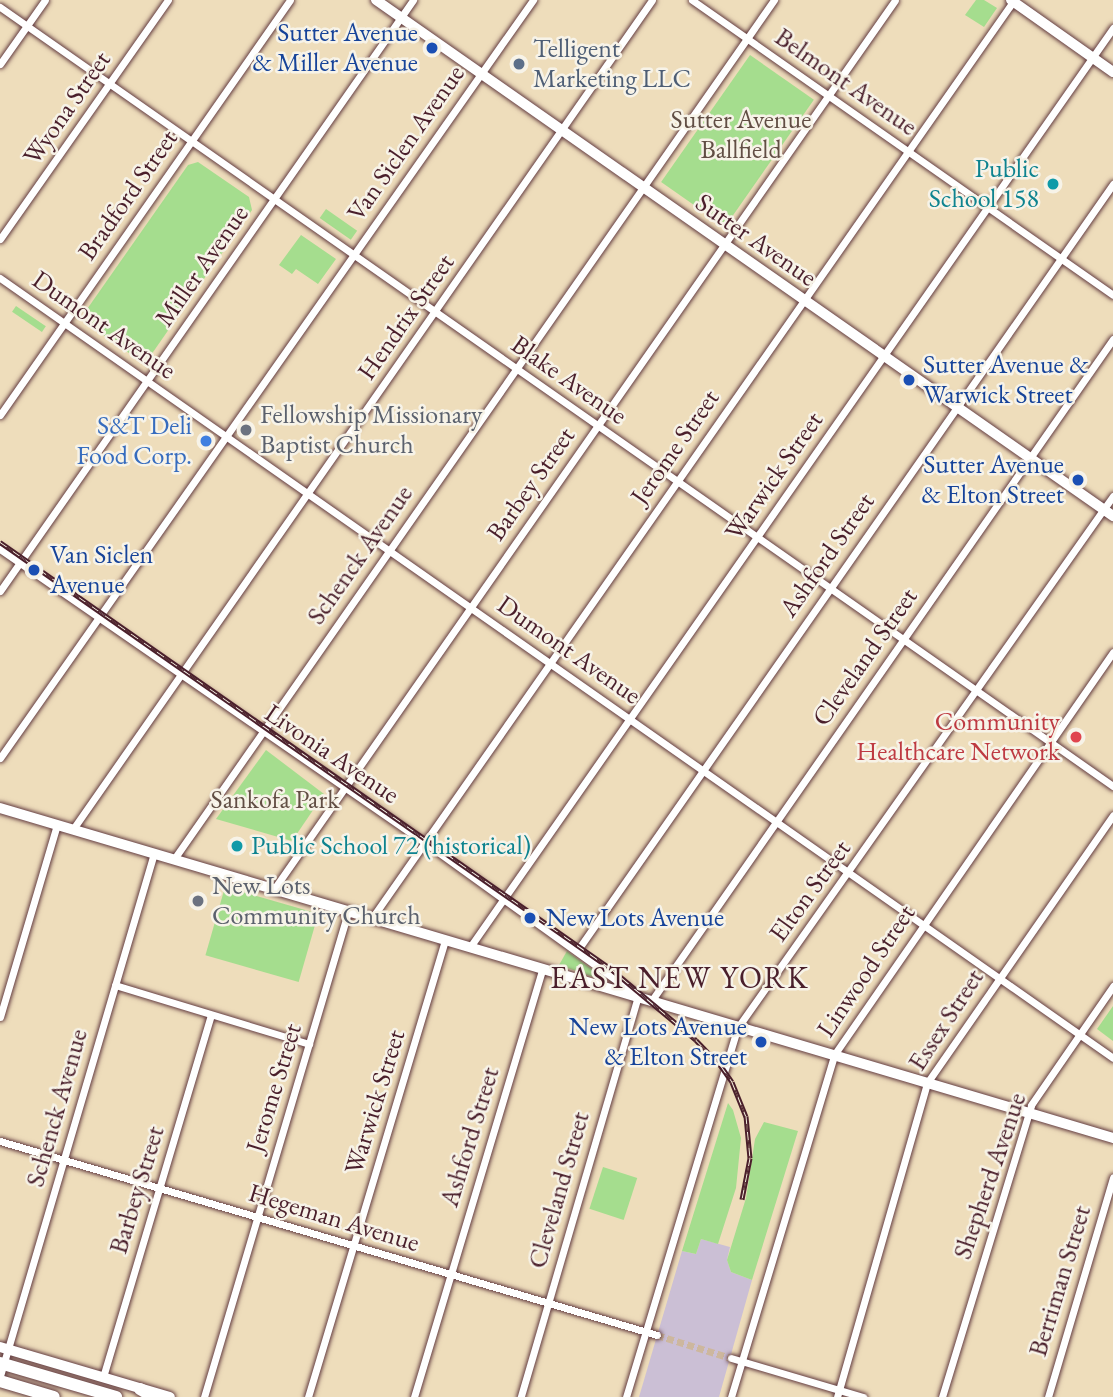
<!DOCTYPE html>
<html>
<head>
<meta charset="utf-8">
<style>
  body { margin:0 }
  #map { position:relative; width:1113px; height:1397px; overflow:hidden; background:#edb; font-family:"EB Garamond",serif }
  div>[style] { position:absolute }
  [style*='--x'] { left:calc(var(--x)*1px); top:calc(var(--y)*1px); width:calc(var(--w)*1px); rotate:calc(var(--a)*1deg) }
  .industrial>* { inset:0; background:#cbbfd5 }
  .green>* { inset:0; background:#a5dd8e; transform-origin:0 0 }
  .street-tunnel>* { height:7px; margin-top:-3.5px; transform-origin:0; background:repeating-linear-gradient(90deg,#cdb79e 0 7px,transparent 0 10.5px) }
  .roads { filter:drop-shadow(0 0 2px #633c41) drop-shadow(0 0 2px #633c41) }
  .street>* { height:7px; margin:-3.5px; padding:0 3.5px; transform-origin:3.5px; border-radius:3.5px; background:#fff }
  .secondary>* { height:10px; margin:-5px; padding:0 5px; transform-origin:5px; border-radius:5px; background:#fff }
  .highway>* { height:12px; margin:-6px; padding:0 6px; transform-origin:6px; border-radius:6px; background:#fff }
  .rail>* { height:5px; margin-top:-2.5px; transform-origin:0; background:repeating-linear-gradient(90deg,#f7f3e8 0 8px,#4a1f2b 0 16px); box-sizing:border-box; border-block:2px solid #4a1f2b }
  .dots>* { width:19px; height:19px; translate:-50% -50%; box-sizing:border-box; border:4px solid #f7f3e8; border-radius:50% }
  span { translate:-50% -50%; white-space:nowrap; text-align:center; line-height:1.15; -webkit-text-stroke:5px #f7f3e8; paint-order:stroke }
  .transit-label { font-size:26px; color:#164399 }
  .right { translate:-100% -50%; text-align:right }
  .left { translate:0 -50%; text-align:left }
  .service-label { font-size:26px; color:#4e5e75 }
  .street-label { font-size:26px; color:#4a1f2b }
  .park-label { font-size:26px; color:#614e44 }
  .culture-label { font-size:26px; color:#0d838f }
  .worship-label { font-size:26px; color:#5b616d }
  .shop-label { font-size:26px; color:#366cbe }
  .health-label { font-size:26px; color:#be3a42 }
  .quarter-label { font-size:30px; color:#4a1f2b; letter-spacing:2px }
</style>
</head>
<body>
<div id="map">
  <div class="industrial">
    <div style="clip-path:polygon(701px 1239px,730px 1247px,727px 1260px,731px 1272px,752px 1280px,719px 1397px,639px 1397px,682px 1251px,696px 1254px)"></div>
  </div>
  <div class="green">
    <div style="clip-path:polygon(976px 0,984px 0,997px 8px,984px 27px,965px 15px)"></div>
    <div style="left:750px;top:55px;width:78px;height:155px;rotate:35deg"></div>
    <div style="clip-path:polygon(198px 162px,249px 197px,252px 210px,151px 355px,139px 360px,86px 323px,85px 312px,188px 165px)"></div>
    <div style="left:326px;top:209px;width:38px;height:11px;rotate:35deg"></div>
    <div style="clip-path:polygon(301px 235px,336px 259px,318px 284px,296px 269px,292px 274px,279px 265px)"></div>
    <div style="left:16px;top:306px;width:36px;height:7px;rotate:34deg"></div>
    <div style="clip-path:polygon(266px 750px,324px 794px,292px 841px,216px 819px)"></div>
    <div style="left:225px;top:887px;width:97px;height:71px;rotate:16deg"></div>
    <div style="clip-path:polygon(567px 951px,607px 980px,607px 982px,559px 965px)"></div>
    <div style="clip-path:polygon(1113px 1006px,1113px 1041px,1097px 1029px)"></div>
    <div style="clip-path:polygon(728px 1103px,733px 1110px,741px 1138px,736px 1188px,718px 1244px,701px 1239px,696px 1254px,682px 1251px)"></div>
    <div style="clip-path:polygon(764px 1122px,798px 1131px,752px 1280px,731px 1272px,727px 1260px,746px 1198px,755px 1139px)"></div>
    <div style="left:603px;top:1167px;width:36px;height:44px;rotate:18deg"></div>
  </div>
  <div class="street-tunnel">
    <div style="--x:657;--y:1335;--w:77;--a:17.3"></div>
  </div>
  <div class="roads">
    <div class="street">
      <div style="--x:692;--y:0;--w:514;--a:35.02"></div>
      <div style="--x:0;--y:7;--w:1359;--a:34.99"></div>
      <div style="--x:0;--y:64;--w:78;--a:-54.9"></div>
      <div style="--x:0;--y:239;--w:292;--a:-54.9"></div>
      <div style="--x:0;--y:278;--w:1359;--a:35.02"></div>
      <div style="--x:0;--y:415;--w:506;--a:-55.05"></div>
      <div style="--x:0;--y:549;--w:515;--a:34.65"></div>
      <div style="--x:424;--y:842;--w:264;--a:35.7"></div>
      <div style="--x:638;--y:996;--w:418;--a:106.3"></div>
      <div style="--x:0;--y:591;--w:721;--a:-55.05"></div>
      <div style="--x:0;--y:758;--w:927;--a:-54.89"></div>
      <div style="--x:73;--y:829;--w:1011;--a:-55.07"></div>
      <div style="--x:174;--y:859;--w:1048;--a:-55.07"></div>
      <div style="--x:274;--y:889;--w:1084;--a:-55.06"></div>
      <div style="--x:372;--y:918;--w:1120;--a:-55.03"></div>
      <div style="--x:470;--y:947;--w:1122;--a:-55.02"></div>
      <div style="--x:577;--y:951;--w:936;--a:-55.05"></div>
      <div style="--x:115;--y:985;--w:203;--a:16.9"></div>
      <div style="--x:652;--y:1000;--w:806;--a:-55.11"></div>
      <div style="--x:0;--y:1017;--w:200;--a:-73.5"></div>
      <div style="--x:0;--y:1141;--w:685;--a:16.45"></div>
      <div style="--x:731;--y:1358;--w:138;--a:16.5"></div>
      <div style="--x:0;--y:1376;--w:545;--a:-73.59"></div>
      <div style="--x:103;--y:1377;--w:378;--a:-73.4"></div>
      <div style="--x:204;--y:1397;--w:506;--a:-73.46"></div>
      <div style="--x:308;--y:1397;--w:477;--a:-73.3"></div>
      <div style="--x:414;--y:1397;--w:447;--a:-73.3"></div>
      <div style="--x:626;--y:1397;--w:387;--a:-73.2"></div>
      <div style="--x:738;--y:1027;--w:650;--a:-54.77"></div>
      <div style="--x:731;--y:1397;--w:357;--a:-73.2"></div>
      <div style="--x:834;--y:1055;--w:490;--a:-55.3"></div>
      <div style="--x:837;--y:1397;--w:327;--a:-74"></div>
      <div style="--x:927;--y:1083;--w:326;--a:-55.2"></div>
      <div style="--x:942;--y:1397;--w:305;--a:-73"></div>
      <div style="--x:1031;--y:1105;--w:145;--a:-55.4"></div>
      <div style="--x:1048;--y:1397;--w:229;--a:-73.5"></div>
    </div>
    <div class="secondary">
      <div style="--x:376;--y:0;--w:900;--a:35"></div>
      <div style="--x:1011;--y:0;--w:125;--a:35.2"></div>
      <div style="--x:0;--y:808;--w:1161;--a:16.51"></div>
      <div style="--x:0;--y:1347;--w:177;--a:16.4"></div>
    </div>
    <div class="highway">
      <div style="--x:0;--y:1363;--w:121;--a:16.3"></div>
      <div style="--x:0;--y:1381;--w:56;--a:16.5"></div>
      <div style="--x:140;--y:1389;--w:16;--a:30"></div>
    </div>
  </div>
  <div class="rail">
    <div style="--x:0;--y:542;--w:744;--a:34.93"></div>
    <div style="--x:610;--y:968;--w:112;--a:39.9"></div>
    <div style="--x:696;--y:1040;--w:36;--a:46"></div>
    <div style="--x:721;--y:1066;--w:19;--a:55"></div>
    <div style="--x:732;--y:1082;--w:37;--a:68"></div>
    <div style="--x:746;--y:1116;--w:42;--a:84.6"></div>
    <div style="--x:750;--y:1158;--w:42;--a:101"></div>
  </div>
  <div class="dots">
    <div style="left:432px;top:48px;background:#1a4fb4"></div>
    <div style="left:519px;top:64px;background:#5c6f8a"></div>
    <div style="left:1053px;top:184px;background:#0f9aa8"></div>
    <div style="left:909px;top:380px;background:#1a4fb4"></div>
    <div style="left:246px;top:430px;background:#6b7280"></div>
    <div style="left:206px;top:441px;background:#3f7fe0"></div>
    <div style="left:1078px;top:480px;background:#1a4fb4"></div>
    <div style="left:34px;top:570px;background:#1a4fb4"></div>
    <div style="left:1076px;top:737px;background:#e0444e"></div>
    <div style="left:237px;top:846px;background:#0f9aa8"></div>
    <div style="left:198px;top:901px;background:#6b7280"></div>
    <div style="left:530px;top:918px;background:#1a4fb4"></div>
    <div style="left:761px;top:1042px;background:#1a4fb4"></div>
  </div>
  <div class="transit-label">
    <span class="right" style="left:418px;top:48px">Sutter Avenue<br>&amp; Miller Avenue</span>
    <span class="left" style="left:923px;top:380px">Sutter Avenue &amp;<br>Warwick Street</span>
    <span class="right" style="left:1064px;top:480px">Sutter Avenue<br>&amp; Elton Street</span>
    <span class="left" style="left:50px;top:570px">Van Siclen<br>Avenue</span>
    <span class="left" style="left:546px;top:918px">New Lots Avenue</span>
    <span class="right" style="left:747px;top:1042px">New Lots Avenue<br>&amp; Elton Street</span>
  </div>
  <div class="service-label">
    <span class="left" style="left:533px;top:64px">Telligent<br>Marketing LLC</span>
  </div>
  <div class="street-label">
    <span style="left:846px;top:82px;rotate:35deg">Belmont Avenue</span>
    <span style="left:67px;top:108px;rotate:-55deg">Wyona Street</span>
    <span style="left:406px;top:143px;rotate:-55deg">Van Siclen Avenue</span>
    <span style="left:128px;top:195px;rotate:-55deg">Bradford Street</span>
    <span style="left:756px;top:240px;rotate:35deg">Sutter Avenue</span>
    <span style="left:202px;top:266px;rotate:-55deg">Miller Avenue</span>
    <span style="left:406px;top:317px;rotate:-55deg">Hendrix Street</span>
    <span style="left:104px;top:325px;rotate:35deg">Dumont Avenue</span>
    <span style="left:569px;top:380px;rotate:35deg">Blake Avenue</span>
    <span style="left:675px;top:447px;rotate:-55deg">Jerome Street</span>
    <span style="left:774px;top:476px;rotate:-55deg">Warwick Street</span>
    <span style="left:531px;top:484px;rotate:-55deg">Barbey Street</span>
    <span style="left:360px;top:555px;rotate:-55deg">Schenck Avenue</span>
    <span style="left:827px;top:555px;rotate:-55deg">Ashford Street</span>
    <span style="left:569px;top:650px;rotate:35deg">Dumont Avenue</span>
    <span style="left:865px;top:657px;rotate:-55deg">Cleveland Street</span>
    <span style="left:332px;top:754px;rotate:34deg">Livonia Avenue</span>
    <span style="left:810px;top:891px;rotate:-54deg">Elton Street</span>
    <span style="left:866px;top:971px;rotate:-56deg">Linwood Street</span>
    <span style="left:946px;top:1020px;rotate:-57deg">Essex Street</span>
    <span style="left:274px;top:1088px;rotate:-73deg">Jerome Street</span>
    <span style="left:375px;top:1102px;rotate:-73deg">Warwick Street</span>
    <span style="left:57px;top:1108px;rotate:-74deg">Schenck Avenue</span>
    <span style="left:470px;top:1137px;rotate:-73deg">Ashford Street</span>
    <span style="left:990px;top:1176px;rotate:-71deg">Shepherd Avenue</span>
    <span style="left:137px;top:1190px;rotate:-73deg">Barbey Street</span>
    <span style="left:559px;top:1190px;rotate:-74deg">Cleveland Street</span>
    <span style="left:334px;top:1218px;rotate:17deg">Hegeman Avenue</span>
    <span style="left:1060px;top:1281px;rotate:-73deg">Berriman Street</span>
  </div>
  <div class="park-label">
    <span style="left:741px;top:135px">Sutter Avenue<br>Ballfield</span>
    <span style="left:275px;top:800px">Sankofa Park</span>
  </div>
  <div class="culture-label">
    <span class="right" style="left:1039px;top:184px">Public<br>School 158</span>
    <span class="left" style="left:251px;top:846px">Public School 72 (historical)</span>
  </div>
  <div class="worship-label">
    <span class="left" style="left:260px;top:430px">Fellowship Missionary<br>Baptist Church</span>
    <span class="left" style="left:212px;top:901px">New Lots<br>Community Church</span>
  </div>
  <div class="shop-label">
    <span class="right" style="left:192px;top:441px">S&amp;T Deli<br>Food Corp.</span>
  </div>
  <div class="health-label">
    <span class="right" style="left:1060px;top:737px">Community<br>Healthcare Network</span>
  </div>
  <div class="quarter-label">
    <span style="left:680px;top:978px">EAST NEW YORK</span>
  </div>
</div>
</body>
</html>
